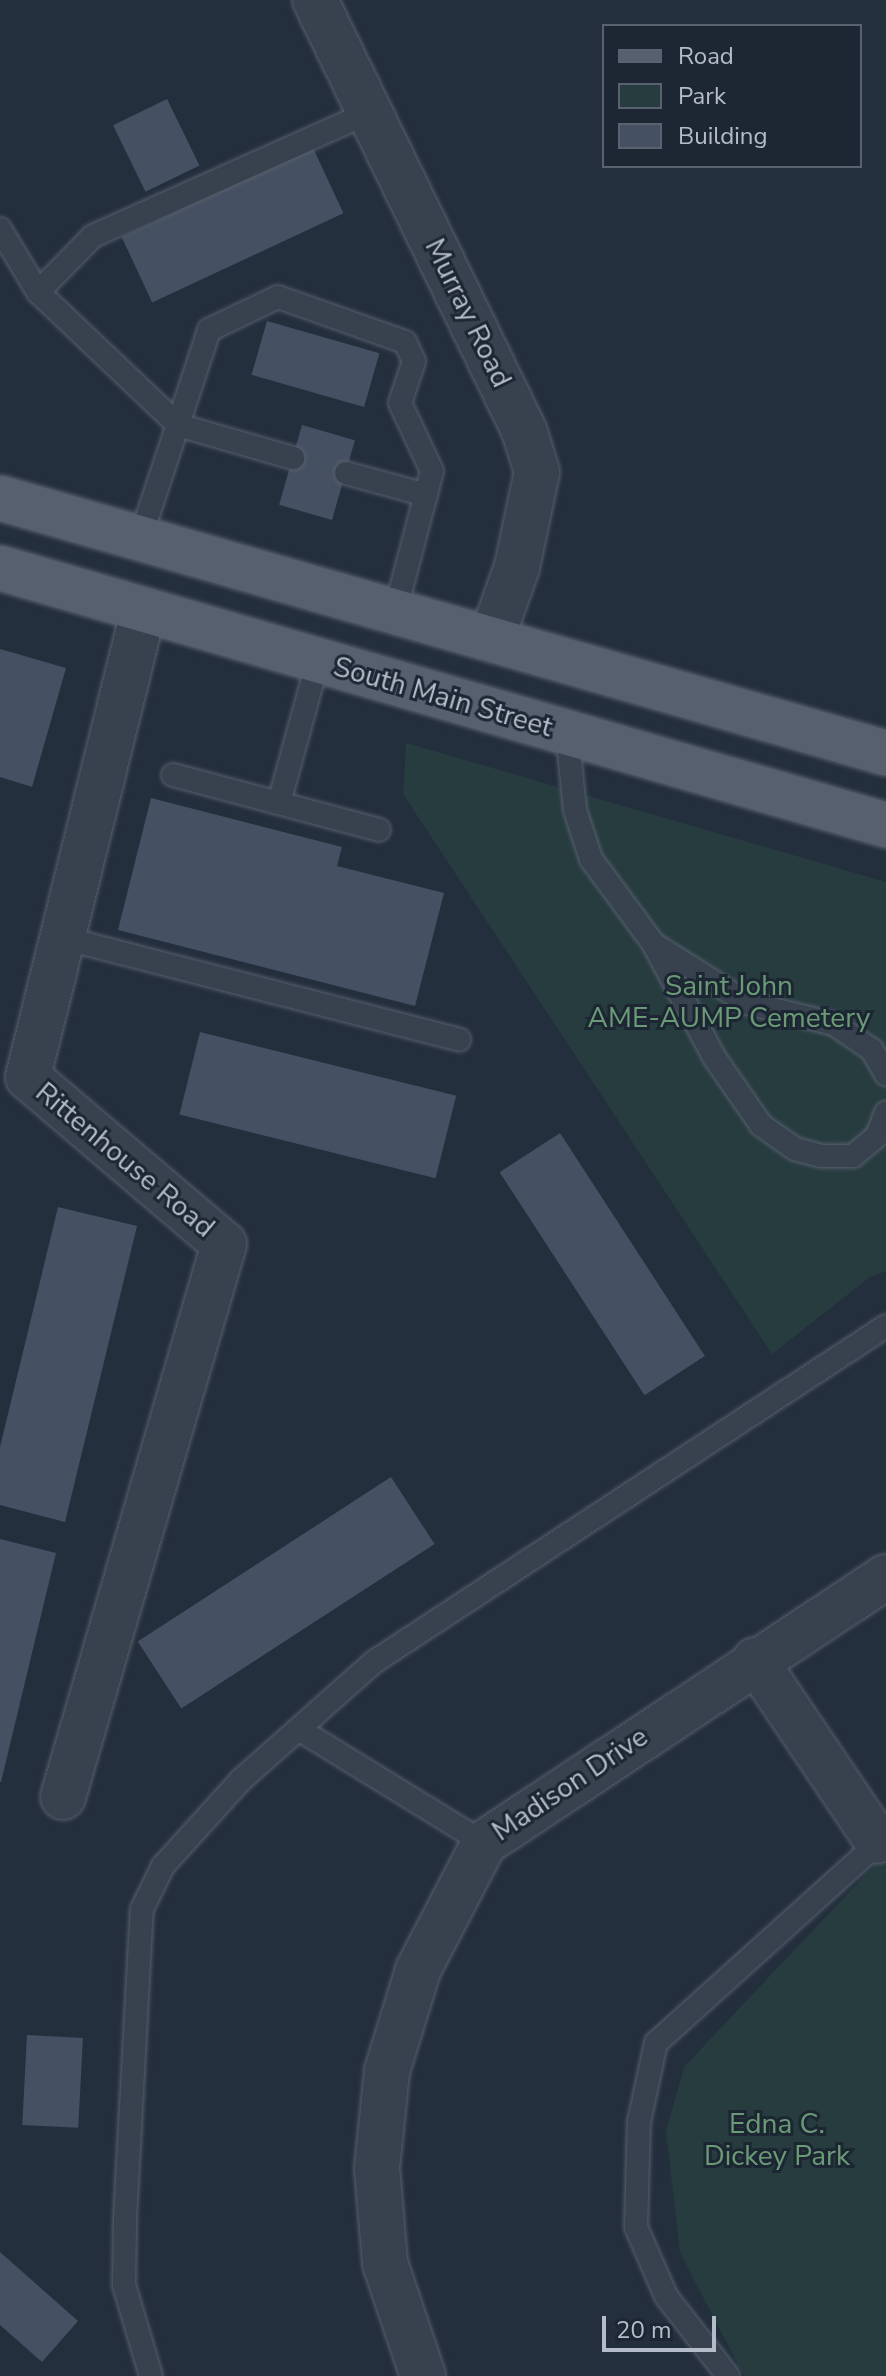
<!DOCTYPE html>
<html>
<head>
<meta charset="utf-8">
<style>
  body { margin:0 }
  #map { position:relative; width:886px; height:2376px; overflow:hidden; background:#242f3e; font-family:"Nunito Sans",sans-serif }
  div>[style] { position:absolute }
  [style*='--x'] { left:calc(var(--x)*1px); top:calc(var(--y)*1px); width:calc(var(--w)*1px); rotate:calc(var(--a)*1deg) }
  .green>* { inset:0; background:#263c3f }
  .building>* { inset:0; background:#455162; transform-origin:0 0 }
  .roads { filter:drop-shadow(0 0 2px #565f6c) drop-shadow(0 0 2px #565f6c) }
  .lane>* { height:22px; margin:-11px; padding:0 11px; transform-origin:11px; border-radius:11px; background:#38414e }
  .street>* { height:44px; margin:-22px; padding:0 22px; transform-origin:22px; border-radius:22px; background:#38414e }
  .primary>* { height:44px; margin:-22px; padding:0 22px; transform-origin:22px; border-radius:22px; background:#56606e }
  span { translate:-50% -50%; white-space:nowrap; text-align:center; line-height:1.15; -webkit-text-stroke:6px #1d2633; paint-order:stroke }
  .street-label { font-size:28px; color:#b4bcc9 }
  .park-label { font-size:28px; color:#6b9a76 }
  .legend { position:absolute; left:602px; top:24px; width:260px; height:144px; box-sizing:border-box; background:#1d2633; border:2px solid #59626f; margin:0; padding:10px 14px; list-style:none; font-size:24px; color:#b4bcc9 }
  .legend li { display:flex; align-items:center; gap:16px; height:40px }
  .legend b { width:40px; border:2px solid #59626f }
  .scale { position:absolute; left:602px; top:2316px; width:114px; height:36px; box-sizing:border-box; border:4px solid #b4bcc9; border-top:0; padding-left:10px; font-size:24px; line-height:28px; white-space:nowrap; color:#b4bcc9; -webkit-text-stroke:6px #1d2633; paint-order:stroke }
</style>
</head>
<body>
<div id="map">
  <div class="green">
    <div style="clip-path:polygon(406px 743px,886px 882px,886px 1271px,870px 1277px,772px 1354px,403px 794px)"></div>
    <div style="clip-path:polygon(886px 1853px,886px 2376px,744px 2376px,680px 2253px,666px 2131px,684px 2067px)"></div>
  </div>
  <div class="building">
    <div style="left:167px;top:99px;width:74px;height:60px;rotate:64deg"></div>
    <div style="left:313px;top:148px;width:72px;height:211px;rotate:65deg"></div>
    <div style="left:267px;top:321px;width:117px;height:56px;rotate:16deg"></div>
    <div style="left:302px;top:425px;width:55px;height:83px;rotate:16deg"></div>
    <div style="clip-path:polygon(0 649px,66px 668px,32px 787px,0 777px)"></div>
    <div style="clip-path:polygon(151px 798px,342px 847px,337px 866px,444px 893px,415px 1006px,118px 930px)"></div>
    <div style="left:200px;top:1032px;width:264px;height:85px;rotate:14deg"></div>
    <div style="left:560px;top:1133px;width:266px;height:72px;rotate:57deg"></div>
    <div style="clip-path:polygon(58px 1207px,137px 1226px,65px 1522px,0 1505px,0 1447px)"></div>
    <div style="left:391px;top:1477px;width:80px;height:302px;rotate:57deg"></div>
    <div style="clip-path:polygon(0 1539px,56px 1553px,1px 1782px,0 1782px)"></div>
    <div style="left:27px;top:2035px;width:56px;height:90px;rotate:3deg"></div>
    <div style="clip-path:polygon(0 2252px,78px 2321px,42px 2362px,0 2325px)"></div>
  </div>
  <div class="roads">
    <div class="lane">
      <div style="--x:0;--y:229;--w:74;--a:58.9"></div>
      <div style="--x:38;--y:292;--w:193;--a:43.5"></div>
      <div style="--x:178;--y:425;--w:120;--a:16"></div>
      <div style="--x:38;--y:292;--w:78;--a:-45.5"></div>
      <div style="--x:93;--y:236;--w:303;--a:-24.1"></div>
      <div style="--x:346;--y:473;--w:83;--a:15.4"></div>
      <div style="--x:140;--y:539;--w:220;--a:-71.7"></div>
      <div style="--x:209;--y:330;--w:76;--a:-25.6"></div>
      <div style="--x:278;--y:297;--w:135;--a:19.5"></div>
      <div style="--x:405;--y:342;--w:21;--a:65"></div>
      <div style="--x:414;--y:361;--w:44;--a:108.4"></div>
      <div style="--x:400;--y:403;--w:75;--a:64.8"></div>
      <div style="--x:432;--y:471;--w:146;--a:104.7"></div>
      <div style="--x:567;--y:732;--w:78;--a:84.1"></div>
      <div style="--x:575;--y:810;--w:52;--a:71.9"></div>
      <div style="--x:591;--y:859;--w:104;--a:53.6"></div>
      <div style="--x:653;--y:943;--w:129;--a:61.8"></div>
      <div style="--x:714;--y:1057;--w:83;--a:55.3"></div>
      <div style="--x:761;--y:1125;--w:42;--a:35.2"></div>
      <div style="--x:795;--y:1149;--w:27;--a:15"></div>
      <div style="--x:821;--y:1156;--w:32;--a:0"></div>
      <div style="--x:853;--y:1156;--w:31;--a:-40"></div>
      <div style="--x:877;--y:1136;--w:25;--a:-69"></div>
      <div style="--x:173;--y:775;--w:213;--a:14.9"></div>
      <div style="--x:279;--y:803;--w:148;--a:-74.7"></div>
      <div style="--x:63;--y:938;--w:409;--a:14.4"></div>
      <div style="--x:657;--y:946;--w:107;--a:32.3"></div>
      <div style="--x:747;--y:1003;--w:89;--a:13.6"></div>
      <div style="--x:834;--y:1024;--w:46;--a:34.4"></div>
      <div style="--x:872;--y:1050;--w:28;--a:60"></div>
      <div style="--x:300;--y:1730;--w:216;--a:31.6"></div>
      <div style="--x:151;--y:2376;--w:95;--a:-106.5"></div>
      <div style="--x:124;--y:2285;--w:66;--a:-89.1"></div>
      <div style="--x:125;--y:2219;--w:310;--a:-86.9"></div>
      <div style="--x:142;--y:1909;--w:48;--a:-64"></div>
      <div style="--x:163;--y:1866;--w:116;--a:-47.8"></div>
      <div style="--x:241;--y:1780;--w:178;--a:-41.6"></div>
      <div style="--x:374;--y:1662;--w:612;--a:-33.27"></div>
      <div style="--x:728;--y:2376;--w:101;--a:-127.8"></div>
      <div style="--x:666;--y:2296;--w:75;--a:-113.5"></div>
      <div style="--x:636;--y:2227;--w:105;--a:-88.4"></div>
      <div style="--x:639;--y:2122;--w:81;--a:-77.9"></div>
      <div style="--x:656;--y:2043;--w:308;--a:-42"></div>
    </div>
    <div class="street">
      <div style="--x:315;--y:0;--w:478;--a:64.1"></div>
      <div style="--x:524;--y:430;--w:44;--a:72.8"></div>
      <div style="--x:537;--y:472;--w:97;--a:101.9"></div>
      <div style="--x:517;--y:567;--w:77;--a:109.6"></div>
      <div style="--x:755;--y:1660;--w:218;--a:56"></div>
      <div style="--x:63;--y:1797;--w:576;--a:-73.77"></div>
      <div style="--x:224;--y:1244;--w:257;--a:-139.6"></div>
      <div style="--x:28;--y:1077;--w:481;--a:-76.1"></div>
      <div style="--x:423;--y:2376;--w:119;--a:-108.6"></div>
      <div style="--x:385;--y:2263;--w:95;--a:-94.8"></div>
      <div style="--x:377;--y:2168;--w:98;--a:-84.1"></div>
      <div style="--x:387;--y:2071;--w:106;--a:-72.9"></div>
      <div style="--x:418;--y:1970;--w:143;--a:-62.5"></div>
      <div style="--x:484;--y:1843;--w:482;--a:-33.5"></div>
    </div>
    <div class="primary">
      <div style="--x:0;--y:498;--w:922;--a:16.06"></div>
      <div style="--x:0;--y:568;--w:923;--a:16.18"></div>
    </div>
  </div>
  <div class="street-label">
    <span style="left:468px;top:313px;rotate:64deg">Murray Road</span>
    <span style="left:443px;top:697px;rotate:16deg">South Main Street</span>
    <span style="left:125px;top:1160px;rotate:40deg">Rittenhouse Road</span>
    <span style="left:570px;top:1784px;rotate:-34deg">Madison Drive</span>
  </div>
  <div class="park-label">
    <span style="left:729px;top:1002px">Saint John<br>AME-AUMP Cemetery</span>
    <span style="left:777px;top:2140px">Edna C.<br>Dickey Park</span>
  </div>
  <ul class="legend">
  <li><b style="height:10px;background:#56606e"></b>Road</li>
  <li><b style="height:22px;background:#263c3f"></b>Park</li>
  <li><b style="height:22px;background:#455162"></b>Building</li>
  </ul>
  <div class="scale">20 m</div>
</div>
</body>
</html>
